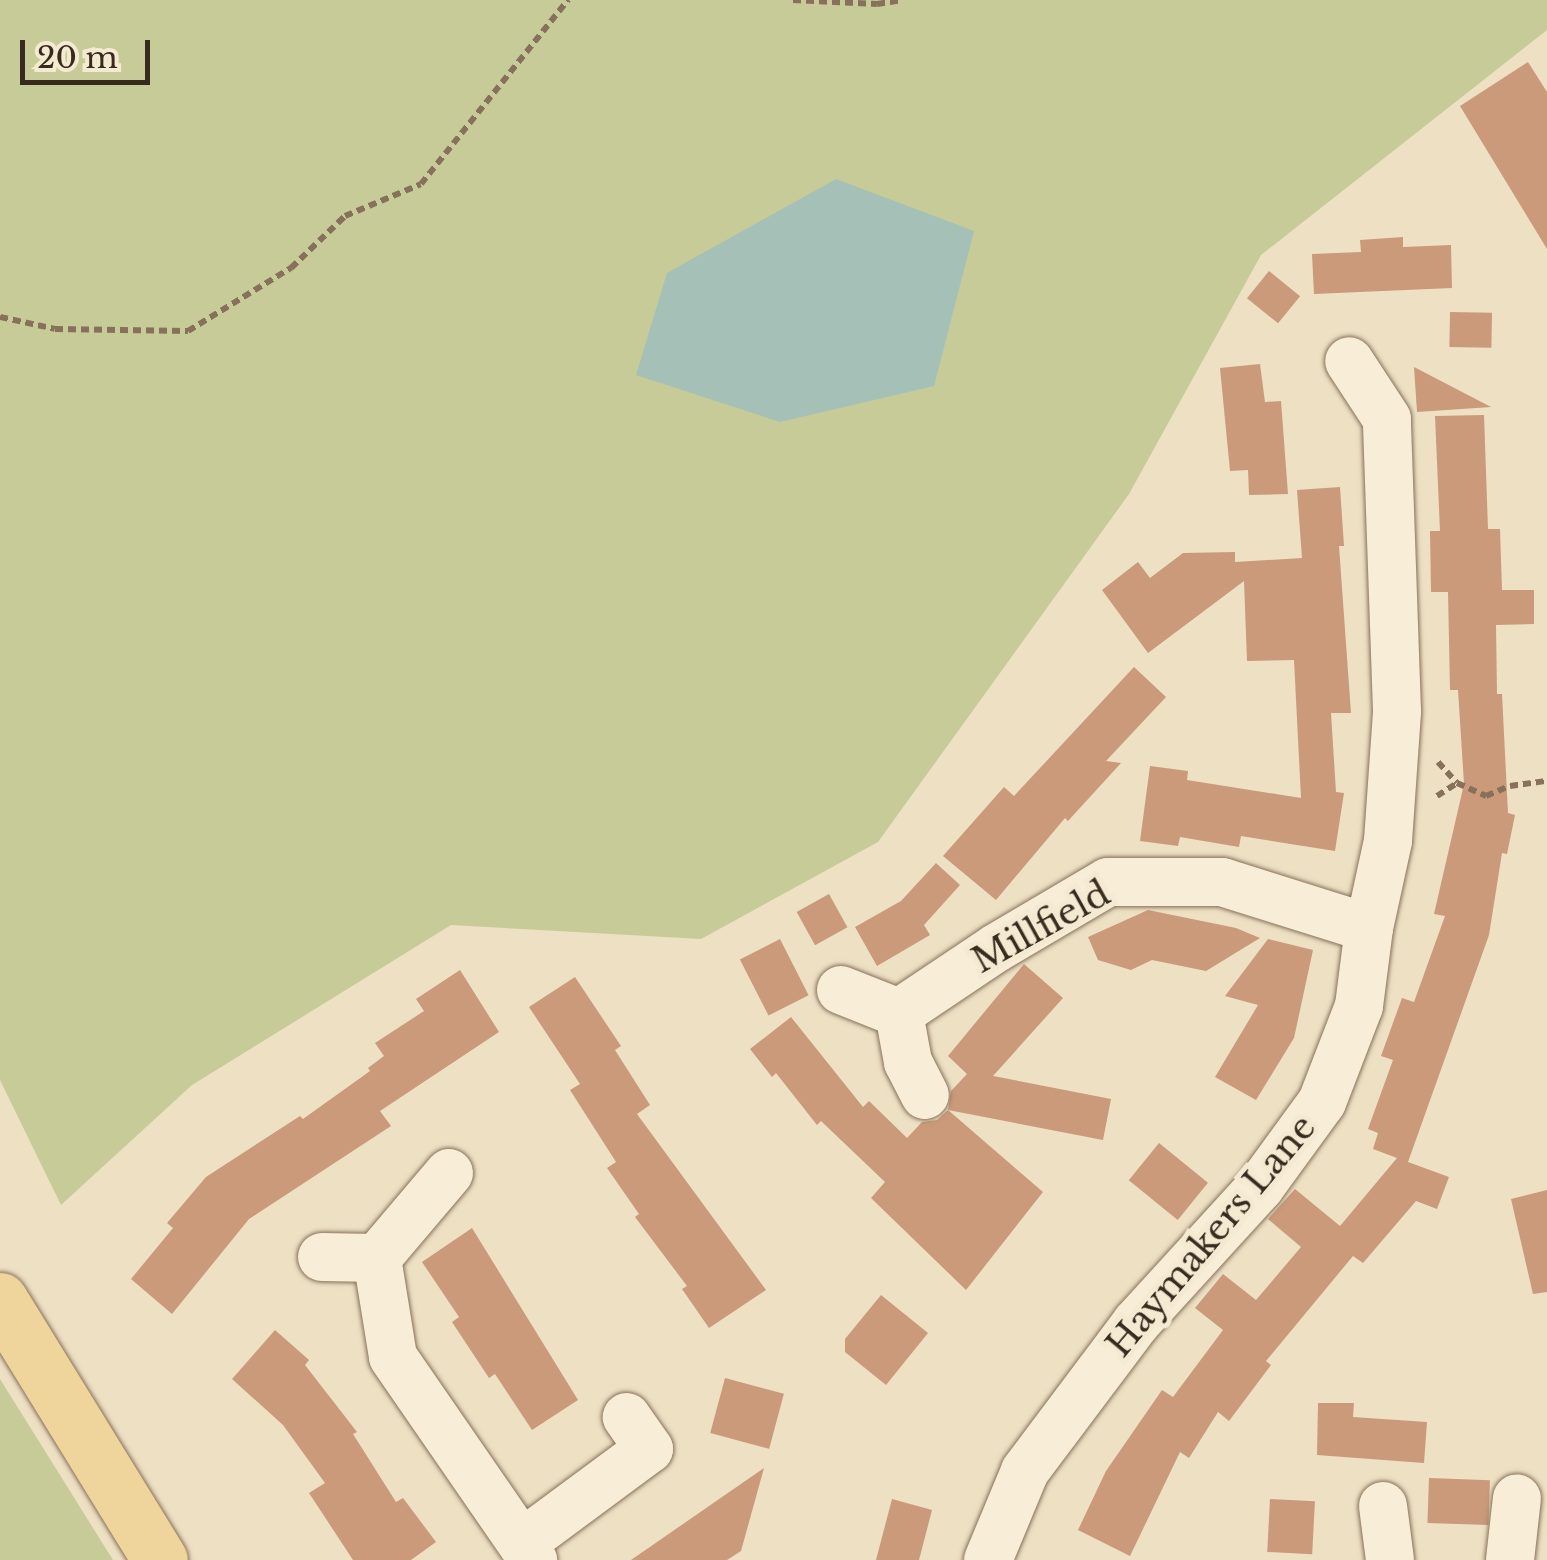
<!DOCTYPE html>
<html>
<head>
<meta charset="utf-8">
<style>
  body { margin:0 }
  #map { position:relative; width:1547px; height:1560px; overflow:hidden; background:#ede0c3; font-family:"Libre Baskerville",serif }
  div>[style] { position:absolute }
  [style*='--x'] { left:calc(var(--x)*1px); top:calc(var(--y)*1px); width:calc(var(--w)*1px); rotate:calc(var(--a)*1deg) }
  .green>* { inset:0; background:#c6cb97 }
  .water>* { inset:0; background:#a5c0b7 }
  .building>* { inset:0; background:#ca9a7a; transform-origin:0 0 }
  .path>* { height:6px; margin-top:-3px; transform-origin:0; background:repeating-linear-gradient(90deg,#87715a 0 8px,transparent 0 13px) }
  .roads { filter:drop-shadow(0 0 2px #87715a) drop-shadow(0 0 2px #87715a) }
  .street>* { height:48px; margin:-24px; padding:0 24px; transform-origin:24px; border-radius:24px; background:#f8edd6 }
  .primary>* { height:55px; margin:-27.5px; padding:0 27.5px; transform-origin:27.5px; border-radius:27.5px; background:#efd49c }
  span { translate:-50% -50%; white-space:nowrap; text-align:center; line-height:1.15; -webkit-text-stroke:10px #f4ead2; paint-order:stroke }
  .street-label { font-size:35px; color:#372a1e }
  .scale { position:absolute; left:20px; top:40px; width:130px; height:45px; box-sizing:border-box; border:5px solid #372a1e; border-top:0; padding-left:12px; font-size:30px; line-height:35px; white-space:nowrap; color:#372a1e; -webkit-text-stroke:8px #f4ead2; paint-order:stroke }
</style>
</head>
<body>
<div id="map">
  <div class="green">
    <div style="clip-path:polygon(0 0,1547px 0,1547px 30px,1261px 255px,1129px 494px,878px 842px,701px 939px,451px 925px,192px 1085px,61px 1205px,0 1080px)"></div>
    <div style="clip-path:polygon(0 1379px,113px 1560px,0 1560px)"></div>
  </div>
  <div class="water">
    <div style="clip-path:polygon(836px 179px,974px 231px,934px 386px,780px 422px,636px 375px,667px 273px)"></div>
  </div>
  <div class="building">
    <div style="clip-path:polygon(1528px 62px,1547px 92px,1547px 249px,1460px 106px)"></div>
    <div style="clip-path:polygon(1403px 237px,1403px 247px,1451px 245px,1452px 288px,1314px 294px,1312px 254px,1361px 252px,1360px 240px)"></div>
    <div style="left:1269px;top:271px;width:40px;height:35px;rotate:39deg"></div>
    <div style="left:1450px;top:312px;width:42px;height:35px;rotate:1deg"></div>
    <div style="clip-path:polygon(1260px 364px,1265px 402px,1281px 401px,1288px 494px,1249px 495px,1248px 470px,1230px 471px,1220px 368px)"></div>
    <div style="clip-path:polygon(1414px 367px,1491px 407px,1417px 412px)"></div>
    <div style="clip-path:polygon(1484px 415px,1488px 529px,1500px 529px,1502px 590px,1534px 590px,1534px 624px,1496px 625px,1497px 694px,1502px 694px,1508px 813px,1515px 815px,1507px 854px,1502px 853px,1489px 935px,1408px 1162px,1449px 1177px,1437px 1209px,1416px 1201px,1363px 1263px,1353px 1256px,1266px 1361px,1271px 1365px,1229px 1421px,1218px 1412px,1189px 1458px,1180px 1452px,1130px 1556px,1078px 1530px,1106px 1471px,1162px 1390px,1173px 1397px,1223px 1330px,1195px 1308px,1223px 1274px,1256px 1300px,1301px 1247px,1268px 1219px,1295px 1189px,1340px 1226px,1397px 1158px,1373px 1149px,1378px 1133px,1368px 1129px,1393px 1060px,1381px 1056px,1402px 998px,1414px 1002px,1445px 916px,1434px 914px,1464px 784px,1458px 690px,1450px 690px,1448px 592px,1431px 592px,1430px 531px,1440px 531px,1435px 416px)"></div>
    <div style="clip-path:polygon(1340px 487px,1344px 546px,1339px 546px,1351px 713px,1331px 713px,1336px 792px,1344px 793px,1335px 851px,1241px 836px,1239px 847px,1180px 837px,1178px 846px,1140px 841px,1150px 766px,1188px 771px,1187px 780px,1301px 798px,1294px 660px,1247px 661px,1244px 581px,1148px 653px,1102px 590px,1138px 562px,1150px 578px,1183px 553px,1235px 552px,1235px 562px,1302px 558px,1297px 490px)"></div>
    <div style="clip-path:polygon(1134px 667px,1166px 697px,1106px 761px,1121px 763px,1068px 821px,1065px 818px,996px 900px,943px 856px,1004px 787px,1014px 796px)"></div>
    <div style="clip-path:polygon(936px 863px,960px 885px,924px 925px,930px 935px,877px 966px,855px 927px,901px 901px)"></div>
    <div style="left:829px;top:894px;width:38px;height:37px;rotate:61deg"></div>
    <div style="clip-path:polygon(1148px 910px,1236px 928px,1260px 938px,1206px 971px,1152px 960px,1131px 970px,1098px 960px,1088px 937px)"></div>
    <div style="left:780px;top:939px;width:63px;height:45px;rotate:63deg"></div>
    <div style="clip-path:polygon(1268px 939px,1313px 950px,1294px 1038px,1256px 1100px,1215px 1077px,1258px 1005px,1225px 996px)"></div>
    <div style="clip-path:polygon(1024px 964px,1063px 998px,993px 1076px,1111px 1099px,1103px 1140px,948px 1110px,951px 1091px,967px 1074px,948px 1056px)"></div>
    <div style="clip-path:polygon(460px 970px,499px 1032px,380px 1111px,391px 1126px,249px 1219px,172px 1314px,131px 1279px,173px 1228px,167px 1223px,206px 1177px,300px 1116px,303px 1119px,370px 1071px,368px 1068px,384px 1056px,375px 1043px,424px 1011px,416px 999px)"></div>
    <div style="clip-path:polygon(575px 977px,621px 1046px,615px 1050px,650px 1105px,637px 1114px,766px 1290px,709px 1328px,682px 1289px,687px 1286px,635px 1217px,639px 1214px,607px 1168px,616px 1162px,570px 1090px,580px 1084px,529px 1007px)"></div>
    <div style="clip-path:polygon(791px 1017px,863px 1107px,869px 1101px,907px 1138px,922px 1122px,937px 1120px,948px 1110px,1043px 1192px,966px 1290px,871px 1198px,885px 1182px,821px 1121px,817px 1125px,776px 1073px,772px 1077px,750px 1049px)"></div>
    <div style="left:1159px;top:1143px;width:63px;height:48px;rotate:39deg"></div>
    <div style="clip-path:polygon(1547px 1190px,1547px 1292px,1533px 1294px,1511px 1199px)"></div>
    <div style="clip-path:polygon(472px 1228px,578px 1400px,532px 1430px,495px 1374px,489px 1378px,452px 1322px,459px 1317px,422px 1262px)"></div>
    <div style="clip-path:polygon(881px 1295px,928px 1333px,886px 1385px,845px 1352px,845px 1339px)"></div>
    <div style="clip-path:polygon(275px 1330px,309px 1360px,305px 1365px,357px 1432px,353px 1434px,396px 1502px,403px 1498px,436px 1542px,411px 1560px,353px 1560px,309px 1493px,325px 1483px,283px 1425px,232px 1379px)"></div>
    <div style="left:725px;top:1378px;width:61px;height:57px;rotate:15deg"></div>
    <div style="clip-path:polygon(1318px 1403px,1354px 1403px,1353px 1417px,1427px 1422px,1424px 1463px,1317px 1455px)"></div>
    <div style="clip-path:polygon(764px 1468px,741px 1551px,727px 1560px,631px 1560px)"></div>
    <div style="left:1429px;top:1478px;width:61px;height:45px;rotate:2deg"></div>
    <div style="clip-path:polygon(892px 1499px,932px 1510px,919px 1560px,876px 1560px)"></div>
    <div style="left:1270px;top:1499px;width:45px;height:53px;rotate:3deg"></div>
  </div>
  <div class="path">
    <div style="--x:793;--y:0;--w:84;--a:2.7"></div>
    <div style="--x:877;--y:4;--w:24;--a:-9"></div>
    <div style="--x:0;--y:317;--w:56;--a:12.3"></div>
    <div style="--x:55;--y:329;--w:133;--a:0.9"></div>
    <div style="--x:188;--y:331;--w:121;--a:-31.5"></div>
    <div style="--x:291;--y:268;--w:75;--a:-43.9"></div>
    <div style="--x:345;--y:216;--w:82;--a:-22.8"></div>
    <div style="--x:421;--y:184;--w:236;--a:-51.4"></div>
    <div style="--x:1438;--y:762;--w:28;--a:48"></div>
    <div style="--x:1457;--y:783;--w:32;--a:24"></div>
    <div style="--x:1486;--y:796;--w:26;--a:-23"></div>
    <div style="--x:1510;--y:786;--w:37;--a:-8"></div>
    <div style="--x:1437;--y:796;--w:24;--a:-33"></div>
  </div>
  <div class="roads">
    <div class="street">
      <div style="--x:841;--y:990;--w:62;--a:21.6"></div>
      <div style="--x:899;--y:1013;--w:50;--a:79.6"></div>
      <div style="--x:908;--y:1062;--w:37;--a:63"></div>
      <div style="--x:899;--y:1013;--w:117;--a:-33.8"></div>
      <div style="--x:996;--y:948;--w:130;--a:-30.5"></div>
      <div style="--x:1108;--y:882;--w:114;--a:0"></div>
      <div style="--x:1222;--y:882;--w:154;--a:17.4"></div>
      <div style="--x:449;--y:1173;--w:111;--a:130.3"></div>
      <div style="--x:377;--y:1258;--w:100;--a:80.8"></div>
      <div style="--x:393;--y:1357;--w:247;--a:55.4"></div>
      <div style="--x:322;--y:1257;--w:55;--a:1"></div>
      <div style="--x:1383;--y:1506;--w:54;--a:82.6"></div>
      <div style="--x:522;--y:1543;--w:158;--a:-36.5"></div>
      <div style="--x:649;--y:1449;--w:39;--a:-125"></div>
      <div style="--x:988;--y:1560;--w:96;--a:-67.4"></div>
      <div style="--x:1025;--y:1471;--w:185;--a:-53.1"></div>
      <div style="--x:1136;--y:1323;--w:184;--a:-47.6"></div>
      <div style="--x:1260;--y:1187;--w:105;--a:-53.9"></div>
      <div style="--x:1322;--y:1102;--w:103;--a:-68.9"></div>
      <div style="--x:1359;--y:1006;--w:79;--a:-82.7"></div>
      <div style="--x:1369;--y:928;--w:89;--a:-77.7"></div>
      <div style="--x:1388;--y:841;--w:130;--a:-86"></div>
      <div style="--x:1397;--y:711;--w:292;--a:-92"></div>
      <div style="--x:1387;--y:419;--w:69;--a:-123.2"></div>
      <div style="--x:1510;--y:1560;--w:62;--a:-83.6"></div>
    </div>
    <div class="primary">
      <div style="--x:0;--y:1300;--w:305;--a:58.4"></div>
    </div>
  </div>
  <div class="street-label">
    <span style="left:1041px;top:927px;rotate:-29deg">Millfield</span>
    <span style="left:1211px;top:1236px;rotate:-50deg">Haymakers Lane</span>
  </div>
  <div class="scale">20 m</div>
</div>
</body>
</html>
